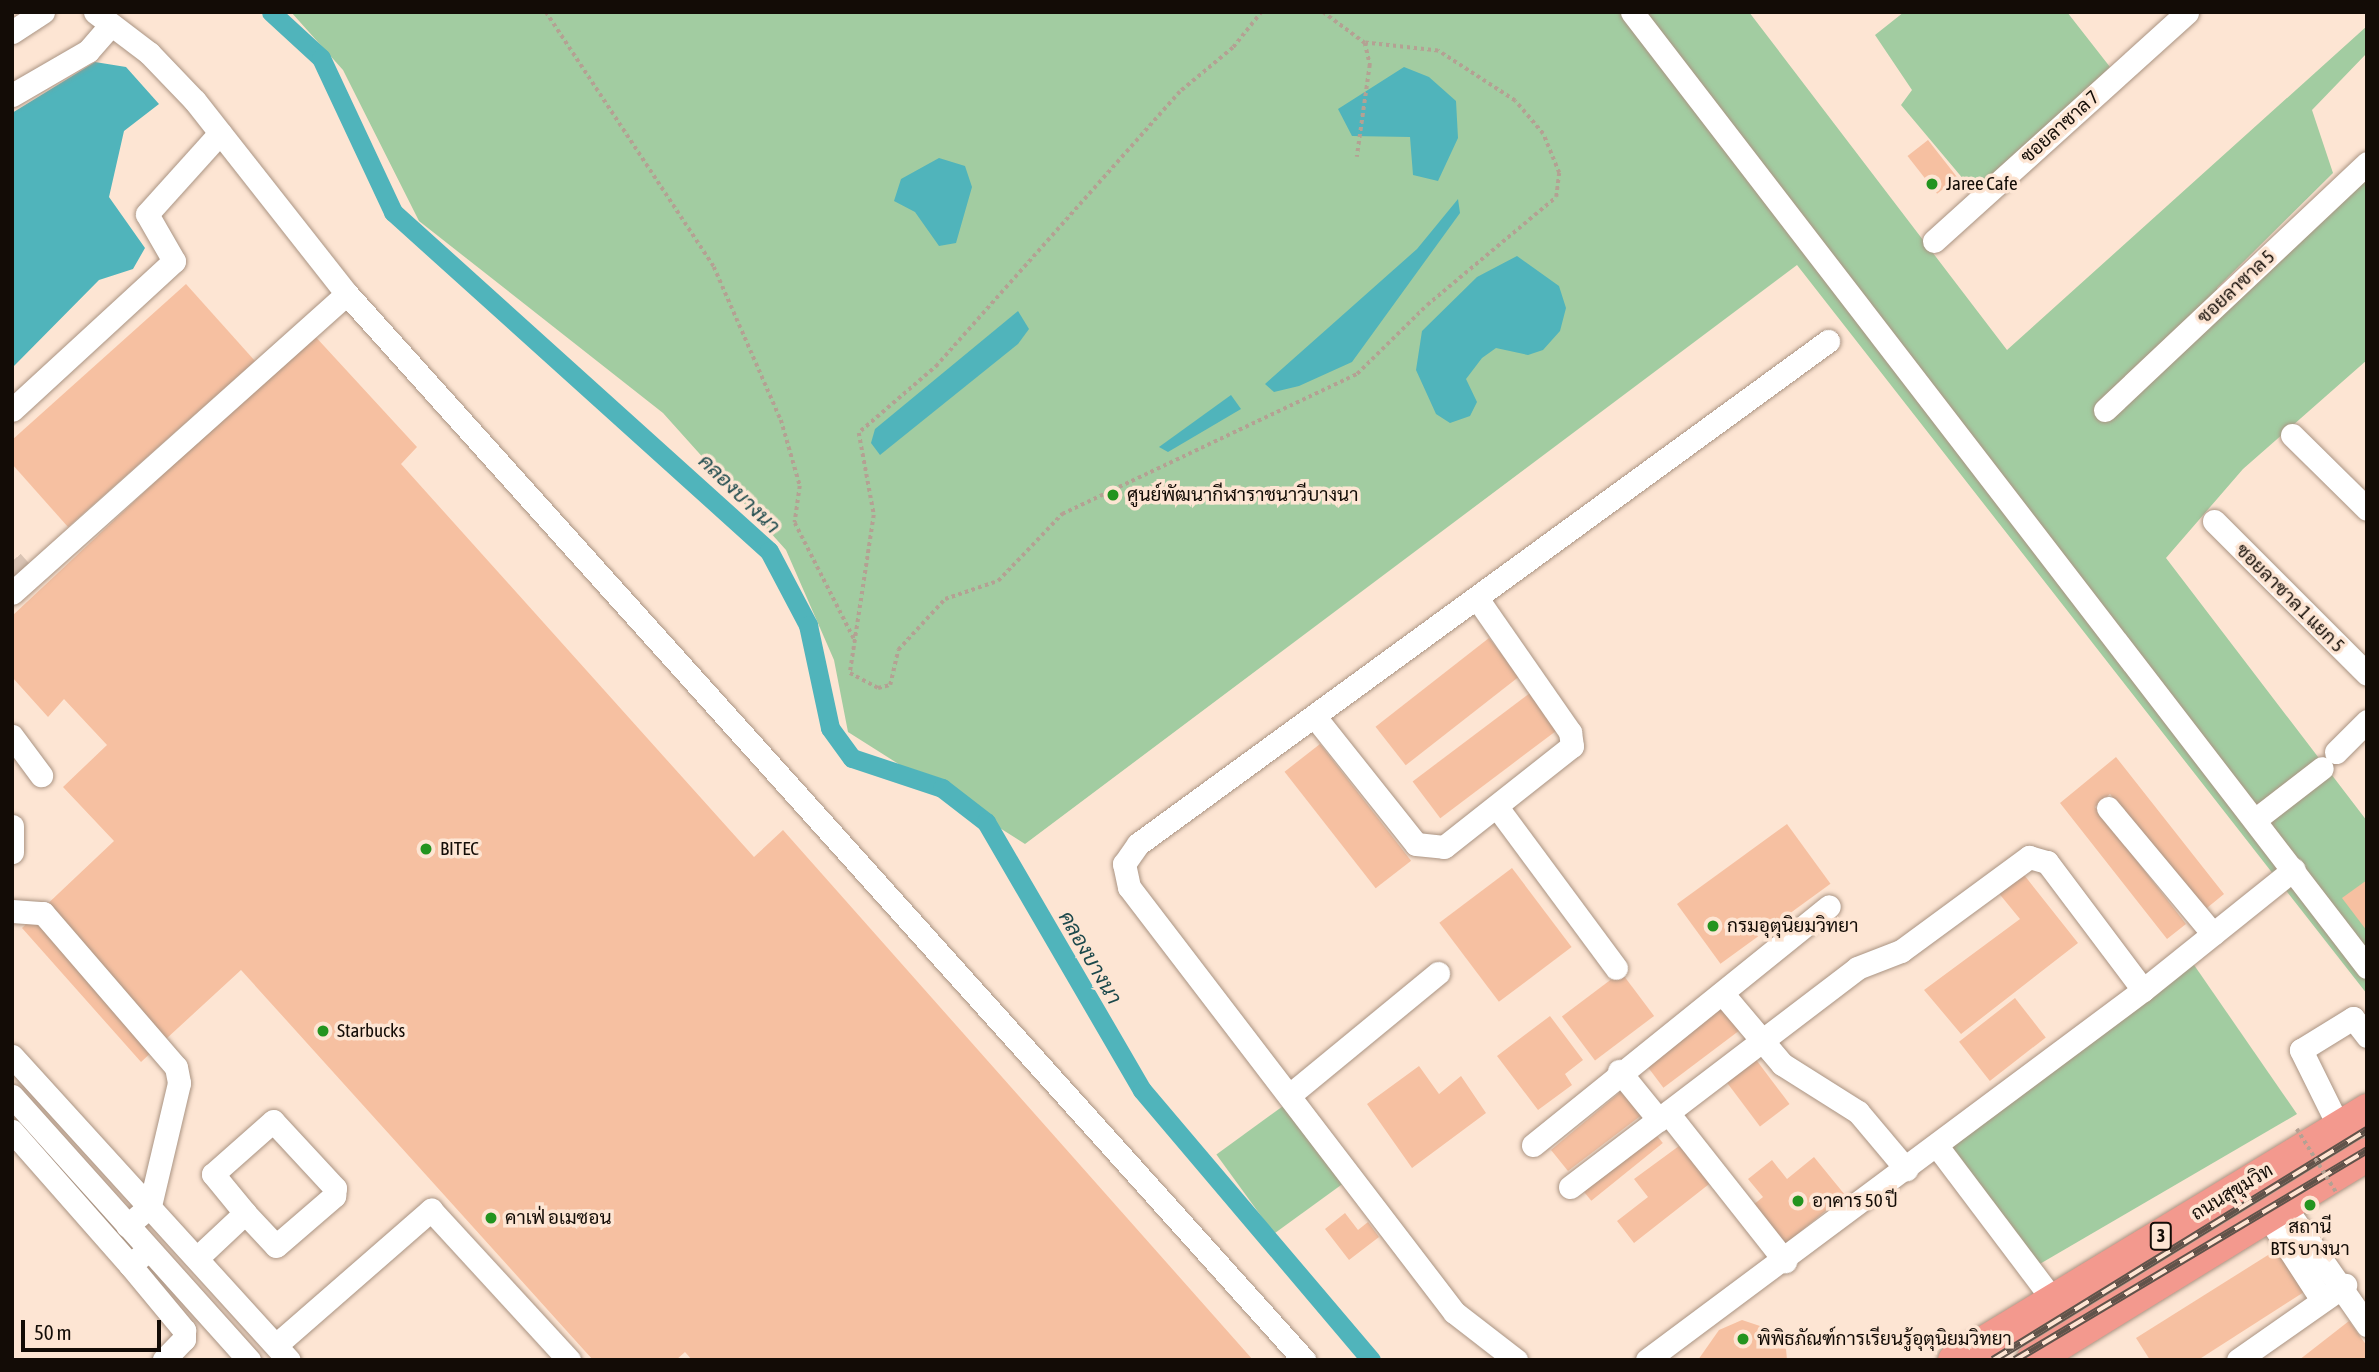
<!DOCTYPE html>
<html>
<head>
<meta charset="utf-8">
<style>
  body { margin:0 }
  #map { position:relative; width:2379px; height:1372px; overflow:hidden; background:#fde5d3; font-family:"Asap Condensed",Sarabun,sans-serif }
  div>[style] { position:absolute }
  [style*='--x'] { left:calc(var(--x)*1px); top:calc(var(--y)*1px); width:calc(var(--w)*1px); rotate:calc(var(--a)*1deg) }
  .green>* { inset:0; background:#a2cca1; transform-origin:0 0 }
  .water>* { inset:0; background:#50b4bb }
  .canal>* { height:19px; margin:-9.5px; padding:0 9.5px; transform-origin:9.5px; border-radius:9.5px; background:#50b4bb }
  .building>* { inset:0; background:#f6c0a1; transform-origin:0 0 }
  .minor-tunnel>* { height:23px; margin-top:-11.5px; transform-origin:0; background:repeating-linear-gradient(90deg,#dac4b4 0 23px,transparent 0 34px) }
  .path>* { height:3.5px; margin-top:-1.75px; transform-origin:0; background:repeating-linear-gradient(90deg,#b4a193 0 3.5px,transparent 0 7px) }
  .roads { filter:drop-shadow(0 0 2px #aa9483) drop-shadow(0 0 2px #aa9483) }
  .minor>* { height:23px; margin:-11.5px; padding:0 11.5px; transform-origin:11.5px; border-radius:11.5px; background:#fff }
  .highway>* { height:33px; margin:-16.5px; padding:0 16.5px; transform-origin:16.5px; border-radius:16.5px; background:#f3998e }
  .rail>* { height:8px; margin-top:-4px; transform-origin:0; background:repeating-linear-gradient(90deg,#fde5d3 0 16px,#60534a 0 32px); box-sizing:border-box; border-block:2px solid #60534a }
  .path-bridge>* { height:3.5px; margin-top:-1.75px; transform-origin:0; background:repeating-linear-gradient(90deg,#b4a193 0 3.5px,transparent 0 7px) }
  .dots>* { width:19px; height:19px; translate:-50% -50%; box-sizing:border-box; border:4px solid #fde5d3; border-radius:50% }
  span { translate:-50% -50%; white-space:nowrap; text-align:center; line-height:1.15; -webkit-text-stroke:7px #fde5d3; paint-order:stroke }
  .shield-label span { padding:2px 5px; background:#fde5d3; border:2px solid; border-radius:5px; -webkit-text-stroke-width:0 }
  .shield-label { font-size:18px; color:#130c06; font-weight:700 }
  .street-label { font-size:19px; color:#130c06 }
  .poi-label { font-size:19px; color:#130c06 }
  .left { translate:0 -50%; text-align:left }
  .water-label { font-size:21px; color:#1b484b; font-style:italic }
  .frame { position:absolute; inset:0; border:14px solid #130c06; pointer-events:none }
  .scale { position:absolute; left:21px; top:1320px; width:140px; height:32px; box-sizing:border-box; border:4px solid #130c06; border-top:0; padding-left:9px; font-size:21px; line-height:24px; white-space:nowrap; color:#130c06; -webkit-text-stroke:5px #fde5d3; paint-order:stroke }
</style>
</head>
<body>
<div id="map">
  <div class="green">
    <div style="clip-path:polygon(291px 12px,1749px 12px,2007px 350px,2367px 26px,2367px 53px,2312px 110px,2333px 173px,2217px 288px,2228px 306px,2367px 177px,2367px 360px,2243px 469px,2166px 558px,2367px 821px,2367px 994px,1797px 265px,1025px 844px,848px 732px,834px 660px,786px 550px,663px 413px,419px 221px,343px 70px)"></div>
    <div style="clip-path:polygon(1904px 12px,2067px 12px,2110px 67px,1975px 193px,1901px 105px,1912px 90px,1875px 35px)"></div>
    <div style="clip-path:polygon(2192px 962px,2297px 1114px,2038px 1265px,1949px 1148px)"></div>
    <div style="left:1290px;top:1101px;width:98px;height:91px;rotate:54deg"></div>
  </div>
  <div class="water">
    <div style="clip-path:polygon(95px 62px,126px 67px,159px 104px,124px 131px,109px 197px,145px 248px,133px 269px,99px 280px,12px 368px,12px 113px)"></div>
    <div style="clip-path:polygon(1404px 67px,1429px 77px,1456px 101px,1458px 138px,1438px 181px,1413px 175px,1410px 137px,1352px 136px,1338px 109px)"></div>
    <div style="clip-path:polygon(939px 158px,965px 166px,972px 187px,956px 243px,939px 246px,915px 212px,894px 201px,901px 179px)"></div>
    <div style="clip-path:polygon(1458px 199px,1460px 213px,1352px 362px,1299px 386px,1274px 392px,1265px 384px,1417px 249px)"></div>
    <div style="clip-path:polygon(1517px 256px,1559px 286px,1566px 308px,1560px 331px,1543px 350px,1528px 355px,1496px 348px,1482px 358px,1466px 379px,1477px 402px,1470px 416px,1450px 423px,1436px 414px,1416px 370px,1422px 331px,1477px 277px)"></div>
    <div style="clip-path:polygon(1018px 311px,1029px 329px,1018px 344px,880px 455px,871px 443px,875px 429px)"></div>
    <div style="clip-path:polygon(1231px 395px,1241px 409px,1168px 452px,1159px 447px)"></div>
  </div>
  <div class="canal">
    <div style="--x:271;--y:12;--w:68;--a:42.6"></div>
    <div style="--x:321;--y:58;--w:170;--a:64.9"></div>
    <div style="--x:393;--y:212;--w:506;--a:42.04"></div>
    <div style="--x:769;--y:551;--w:84;--a:62.2"></div>
    <div style="--x:808;--y:625;--w:105;--a:77.9"></div>
    <div style="--x:830;--y:728;--w:37;--a:54"></div>
    <div style="--x:852;--y:758;--w:95;--a:18.4"></div>
    <div style="--x:942;--y:788;--w:56;--a:37.7"></div>
    <div style="--x:986;--y:822;--w:310;--a:59.8"></div>
    <div style="--x:1142;--y:1090;--w:354;--a:49.7"></div>
  </div>
  <div class="building">
    <div style="left:1928px;top:140px;width:48px;height:26px;rotate:52deg"></div>
    <div style="clip-path:polygon(186px 284px,255px 361px,68px 527px,12px 464px,12px 440px)"></div>
    <div style="clip-path:polygon(313px 334px,417px 447px,401px 464px,754px 857px,783px 830px,1253px 1360px,692px 1360px,685px 1352px,676px 1360px,593px 1360px,241px 970px,141px 1062px,22px 928px,114px 841px,63px 787px,107px 745px,64px 699px,48px 717px,12px 677px,12px 616px)"></div>
    <div style="left:1489px;top:638px;width:49px;height:144px;rotate:52deg"></div>
    <div style="left:1530px;top:693px;width:46px;height:147px;rotate:53deg"></div>
    <div style="left:1320px;top:744px;width:148px;height:45px;rotate:52deg"></div>
    <div style="clip-path:polygon(2116px 757px,2224px 894px,2202px 912px,2110px 794px,2095px 807px,2186px 924px,2167px 939px,2060px 803px)"></div>
    <div style="left:1787px;top:824px;width:74px;height:136px;rotate:54deg"></div>
    <div style="left:1512px;top:868px;width:99px;height:91px;rotate:53deg"></div>
    <div style="clip-path:polygon(2021px 871px,2078px 943px,1961px 1034px,1924px 990px,2020px 919px,1997px 891px)"></div>
    <div style="clip-path:polygon(2367px 880px,2367px 931px,2342px 898px)"></div>
    <div style="left:1621px;top:972px;width:55px;height:74px;rotate:53deg"></div>
    <div style="left:1717px;top:996px;width:41px;height:98px;rotate:53deg"></div>
    <div style="left:2015px;top:998px;width:50px;height:71px;rotate:52deg"></div>
    <div style="clip-path:polygon(1550px 1016px,1583px 1060px,1565px 1074px,1572px 1085px,1538px 1110px,1497px 1056px)"></div>
    <div style="left:1751px;top:1053px;width:64px;height:37px;rotate:53deg"></div>
    <div style="clip-path:polygon(1419px 1066px,1439px 1094px,1461px 1076px,1486px 1113px,1412px 1168px,1367px 1104px)"></div>
    <div style="clip-path:polygon(1624px 1089px,1643px 1114px,1568px 1171px,1551px 1150px)"></div>
    <div style="left:1654px;top:1132px;width:14px;height:92px;rotate:51deg"></div>
    <div style="clip-path:polygon(1679px 1146px,1713px 1181px,1634px 1243px,1617px 1221px,1648px 1197px,1634px 1179px)"></div>
    <div style="clip-path:polygon(1814px 1157px,1845px 1195px,1785px 1244px,1753px 1205px,1763px 1197px,1748px 1179px,1772px 1160px,1787px 1179px)"></div>
    <div style="clip-path:polygon(1345px 1213px,1358px 1230px,1368px 1222px,1379px 1237px,1349px 1260px,1325px 1229px)"></div>
    <div style="clip-path:polygon(2276px 1250px,2304px 1292px,2198px 1360px,2150px 1360px,2136px 1338px)"></div>
    <div style="clip-path:polygon(1742px 1320px,1763px 1327px,1786px 1349px,1787px 1360px,1698px 1360px,1719px 1330px)"></div>
    <div style="clip-path:polygon(2349px 1321px,2367px 1346px,2367px 1360px,2299px 1360px)"></div>
  </div>
  <div class="minor-tunnel">
    <div style="--x:12;--y:561;--w:24;--a:48"></div>
  </div>
  <div class="path">
    <div style="--x:546;--y:12;--w:305;--a:56.6"></div>
    <div style="--x:714;--y:267;--w:167;--a:66.4"></div>
    <div style="--x:781;--y:420;--w:69;--a:73.9"></div>
    <div style="--x:800;--y:486;--w:37;--a:98"></div>
    <div style="--x:795;--y:523;--w:132;--a:63"></div>
    <div style="--x:1262;--y:12;--w:46;--a:128.9"></div>
    <div style="--x:1233;--y:48;--w:69;--a:140.3"></div>
    <div style="--x:1180;--y:92;--w:365;--a:131.6"></div>
    <div style="--x:938;--y:365;--w:104;--a:139.3"></div>
    <div style="--x:859;--y:433;--w:83;--a:79.6"></div>
    <div style="--x:874;--y:515;--w:160;--a:98.6"></div>
    <div style="--x:850;--y:673;--w:32;--a:28"></div>
    <div style="--x:878;--y:688;--w:12;--a:-14"></div>
    <div style="--x:890;--y:685;--w:36;--a:-77"></div>
    <div style="--x:898;--y:650;--w:69;--a:-47.3"></div>
    <div style="--x:945;--y:599;--w:56;--a:-18.8"></div>
    <div style="--x:998;--y:581;--w:93;--a:-46.3"></div>
    <div style="--x:1062;--y:514;--w:327;--a:-25.4"></div>
    <div style="--x:1357;--y:374;--w:98;--a:-44.6"></div>
    <div style="--x:1427;--y:305;--w:168;--a:-39.9"></div>
    <div style="--x:1556;--y:197;--w:24;--a:-83"></div>
    <div style="--x:1559;--y:173;--w:42;--a:-112.3"></div>
    <div style="--x:1543;--y:134;--w:43;--a:-130.3"></div>
    <div style="--x:1515;--y:101;--w:92;--a:-147"></div>
    <div style="--x:1438;--y:51;--w:73;--a:-173.7"></div>
    <div style="--x:1323;--y:12;--w:52;--a:36.4"></div>
    <div style="--x:1365;--y:43;--w:23;--a:77"></div>
    <div style="--x:1370;--y:65;--w:93;--a:98"></div>
  </div>
  <div class="roads">
    <div class="minor">
      <div style="--x:95;--y:12;--w:68;--a:37.2"></div>
      <div style="--x:149;--y:53;--w:66;--a:46.2"></div>
      <div style="--x:195;--y:101;--w:246;--a:51.8"></div>
      <div style="--x:347;--y:294;--w:1433;--a:48.08"></div>
      <div style="--x:1632;--y:12;--w:1205;--a:52.42"></div>
      <div style="--x:12;--y:32;--w:37;--a:-33"></div>
      <div style="--x:12;--y:95;--w:88;--a:-30.1"></div>
      <div style="--x:88;--y:51;--w:35;--a:-49"></div>
      <div style="--x:1934;--y:241;--w:341;--a:-42.1"></div>
      <div style="--x:12;--y:410;--w:220;--a:-42.6"></div>
      <div style="--x:174;--y:261;--w:54;--a:-119.9"></div>
      <div style="--x:147;--y:214;--w:109;--a:-48"></div>
      <div style="--x:2105;--y:410;--w:360;--a:-43.3"></div>
      <div style="--x:2292;--y:435;--w:105;--a:44.6"></div>
      <div style="--x:2214;--y:521;--w:216;--a:45"></div>
      <div style="--x:12;--y:593;--w:449;--a:-41.8"></div>
      <div style="--x:1315;--y:717;--w:162;--a:51.5"></div>
      <div style="--x:1416;--y:844;--w:28;--a:6"></div>
      <div style="--x:1444;--y:847;--w:163;--a:-38.3"></div>
      <div style="--x:1572;--y:746;--w:14;--a:-98"></div>
      <div style="--x:1570;--y:732;--w:163;--a:-124.8"></div>
      <div style="--x:12;--y:736;--w:49;--a:53.4"></div>
      <div style="--x:2336;--y:752;--w:44;--a:-45"></div>
      <div style="--x:1497;--y:807;--w:200;--a:53.5"></div>
      <div style="--x:2108;--y:808;--w:164;--a:50.2"></div>
      <div style="--x:2256;--y:819;--w:83;--a:-37.7"></div>
      <div style="--x:12;--y:826;--w:26;--a:90"></div>
      <div style="--x:12;--y:911;--w:31;--a:4"></div>
      <div style="--x:43;--y:913;--w:203;--a:49.2"></div>
      <div style="--x:176;--y:1067;--w:16;--a:79"></div>
      <div style="--x:179;--y:1083;--w:126;--a:103.3"></div>
      <div style="--x:150;--y:1206;--w:30;--a:139"></div>
      <div style="--x:1722;--y:993;--w:93;--a:49.8"></div>
      <div style="--x:1782;--y:1064;--w:90;--a:32.3"></div>
      <div style="--x:1858;--y:1112;--w:75;--a:49.9"></div>
      <div style="--x:12;--y:1056;--w:411;--a:47.7"></div>
      <div style="--x:1619;--y:1071;--w:63;--a:50.8"></div>
      <div style="--x:1292;--y:1093;--w:189;--a:-39.4"></div>
      <div style="--x:12;--y:1096;--w:355;--a:48.1"></div>
      <div style="--x:1668;--y:1113;--w:189;--a:51.7"></div>
      <div style="--x:2339;--y:1127;--w:86;--a:-116.3"></div>
      <div style="--x:2301;--y:1050;--w:61;--a:-31.6"></div>
      <div style="--x:2353;--y:1018;--w:23;--a:52"></div>
      <div style="--x:12;--y:1131;--w:179;--a:48.6"></div>
      <div style="--x:1533;--y:1145;--w:380;--a:-38.9"></div>
      <div style="--x:1937;--y:1146;--w:194;--a:53"></div>
      <div style="--x:1570;--y:1187;--w:361;--a:-37.3"></div>
      <div style="--x:1857;--y:968;--w:47;--a:-21.1"></div>
      <div style="--x:1901;--y:951;--w:159;--a:-36.3"></div>
      <div style="--x:2029;--y:857;--w:19;--a:16"></div>
      <div style="--x:2047;--y:862;--w:160;--a:53.1"></div>
      <div style="--x:2285;--y:1207;--w:144;--a:55.2"></div>
      <div style="--x:2268;--y:1217;--w:99;--a:57"></div>
      <div style="--x:141;--y:1256;--w:14;--a:141"></div>
      <div style="--x:130;--y:1265;--w:85;--a:50.3"></div>
      <div style="--x:184;--y:1330;--w:9;--a:90"></div>
      <div style="--x:184;--y:1339;--w:29;--a:134"></div>
      <div style="--x:197;--y:1258;--w:66;--a:-43.2"></div>
      <div style="--x:245;--y:1213;--w:45;--a:46.8"></div>
      <div style="--x:276;--y:1246;--w:77;--a:-40.8"></div>
      <div style="--x:334;--y:1196;--w:8;--a:-83"></div>
      <div style="--x:335;--y:1188;--w:91;--a:-132.8"></div>
      <div style="--x:273;--y:1121;--w:80;--a:138.5"></div>
      <div style="--x:213;--y:1174;--w:50;--a:50.6"></div>
      <div style="--x:276;--y:1345;--w:206;--a:-41.1"></div>
      <div style="--x:431;--y:1210;--w:204;--a:47.4"></div>
      <div style="--x:1516;--y:1360;--w:78;--a:-142.3"></div>
      <div style="--x:1454;--y:1312;--w:535;--a:-127.41"></div>
      <div style="--x:1129;--y:887;--w:24;--a:-102"></div>
      <div style="--x:1124;--y:864;--w:24;--a:-55"></div>
      <div style="--x:1138;--y:844;--w:854;--a:-36.09"></div>
      <div style="--x:1647;--y:1360;--w:619;--a:-36.72"></div>
      <div style="--x:2143;--y:990;--w:193;--a:-38.7"></div>
      <div style="--x:2238;--y:1360;--w:131;--a:-35"></div>
    </div>
    <div class="highway">
      <div style="--x:1954;--y:1360;--w:483;--a:-31.2"></div>
      <div style="--x:2032;--y:1360;--w:393;--a:-31.6"></div>
    </div>
  </div>
  <div class="rail">
    <div style="--x:1993;--y:1360;--w:439;--a:-31.6"></div>
    <div style="--x:2015;--y:1360;--w:410;--a:-30.8"></div>
  </div>
  <div class="path-bridge">
    <div style="--x:2297;--y:1129;--w:74;--a:58.2"></div>
  </div>
  <div class="dots">
    <div style="left:1932px;top:184px;background:#23941f"></div>
    <div style="left:1113px;top:495px;background:#23941f"></div>
    <div style="left:426px;top:849px;background:#23941f"></div>
    <div style="left:1713px;top:926px;background:#23941f"></div>
    <div style="left:323px;top:1031px;background:#23941f"></div>
    <div style="left:1798px;top:1201px;background:#23941f"></div>
    <div style="left:2310px;top:1205px;background:#23941f"></div>
    <div style="left:491px;top:1218px;background:#23941f"></div>
    <div style="left:1743px;top:1339px;background:#23941f"></div>
  </div>
  <div class="shield-label">
    <span style="left:2161px;top:1236px">3</span>
  </div>
  <div class="street-label">
    <span style="left:2060px;top:127px;rotate:-42deg">ซอยลาซาล 7</span>
    <span style="left:2236px;top:287px;rotate:-43deg">ซอยลาซาล 5</span>
    <span style="left:2290px;top:598px;rotate:45deg">ซอยลาซาล 1 แยก 5</span>
    <span style="left:2232px;top:1192px;rotate:-31deg">ถนนสุขุมวิท</span>
  </div>
  <div class="poi-label">
    <span class="left" style="left:1946px;top:184px">Jaree Cafe</span>
    <span class="left" style="left:1127px;top:495px">ศูนย์พัฒนากีฬาราชนาวีบางนา</span>
    <span class="left" style="left:440px;top:849px">BITEC</span>
    <span class="left" style="left:1727px;top:926px">กรมอุตุนิยมวิทยา</span>
    <span class="left" style="left:337px;top:1031px">Starbucks</span>
    <span class="left" style="left:1812px;top:1201px">อาคาร 50 ปี</span>
    <span class="left" style="left:505px;top:1218px">คาเฟ่ อเมซอน</span>
    <span style="left:2310px;top:1238px">สถานี<br>BTS บางนา</span>
    <span class="left" style="left:1757px;top:1339px">พิพิธภัณฑ์การเรียนรู้อุตุนิยมวิทยา</span>
  </div>
  <div class="water-label">
    <span style="left:740px;top:493px;rotate:44deg">คลองบางนา</span>
    <span style="left:1091px;top:957px;rotate:60deg">คลองบางนา</span>
  </div>
  <div class="frame"></div>
  <div class="scale">50 m</div>
</div>
</body>
</html>
